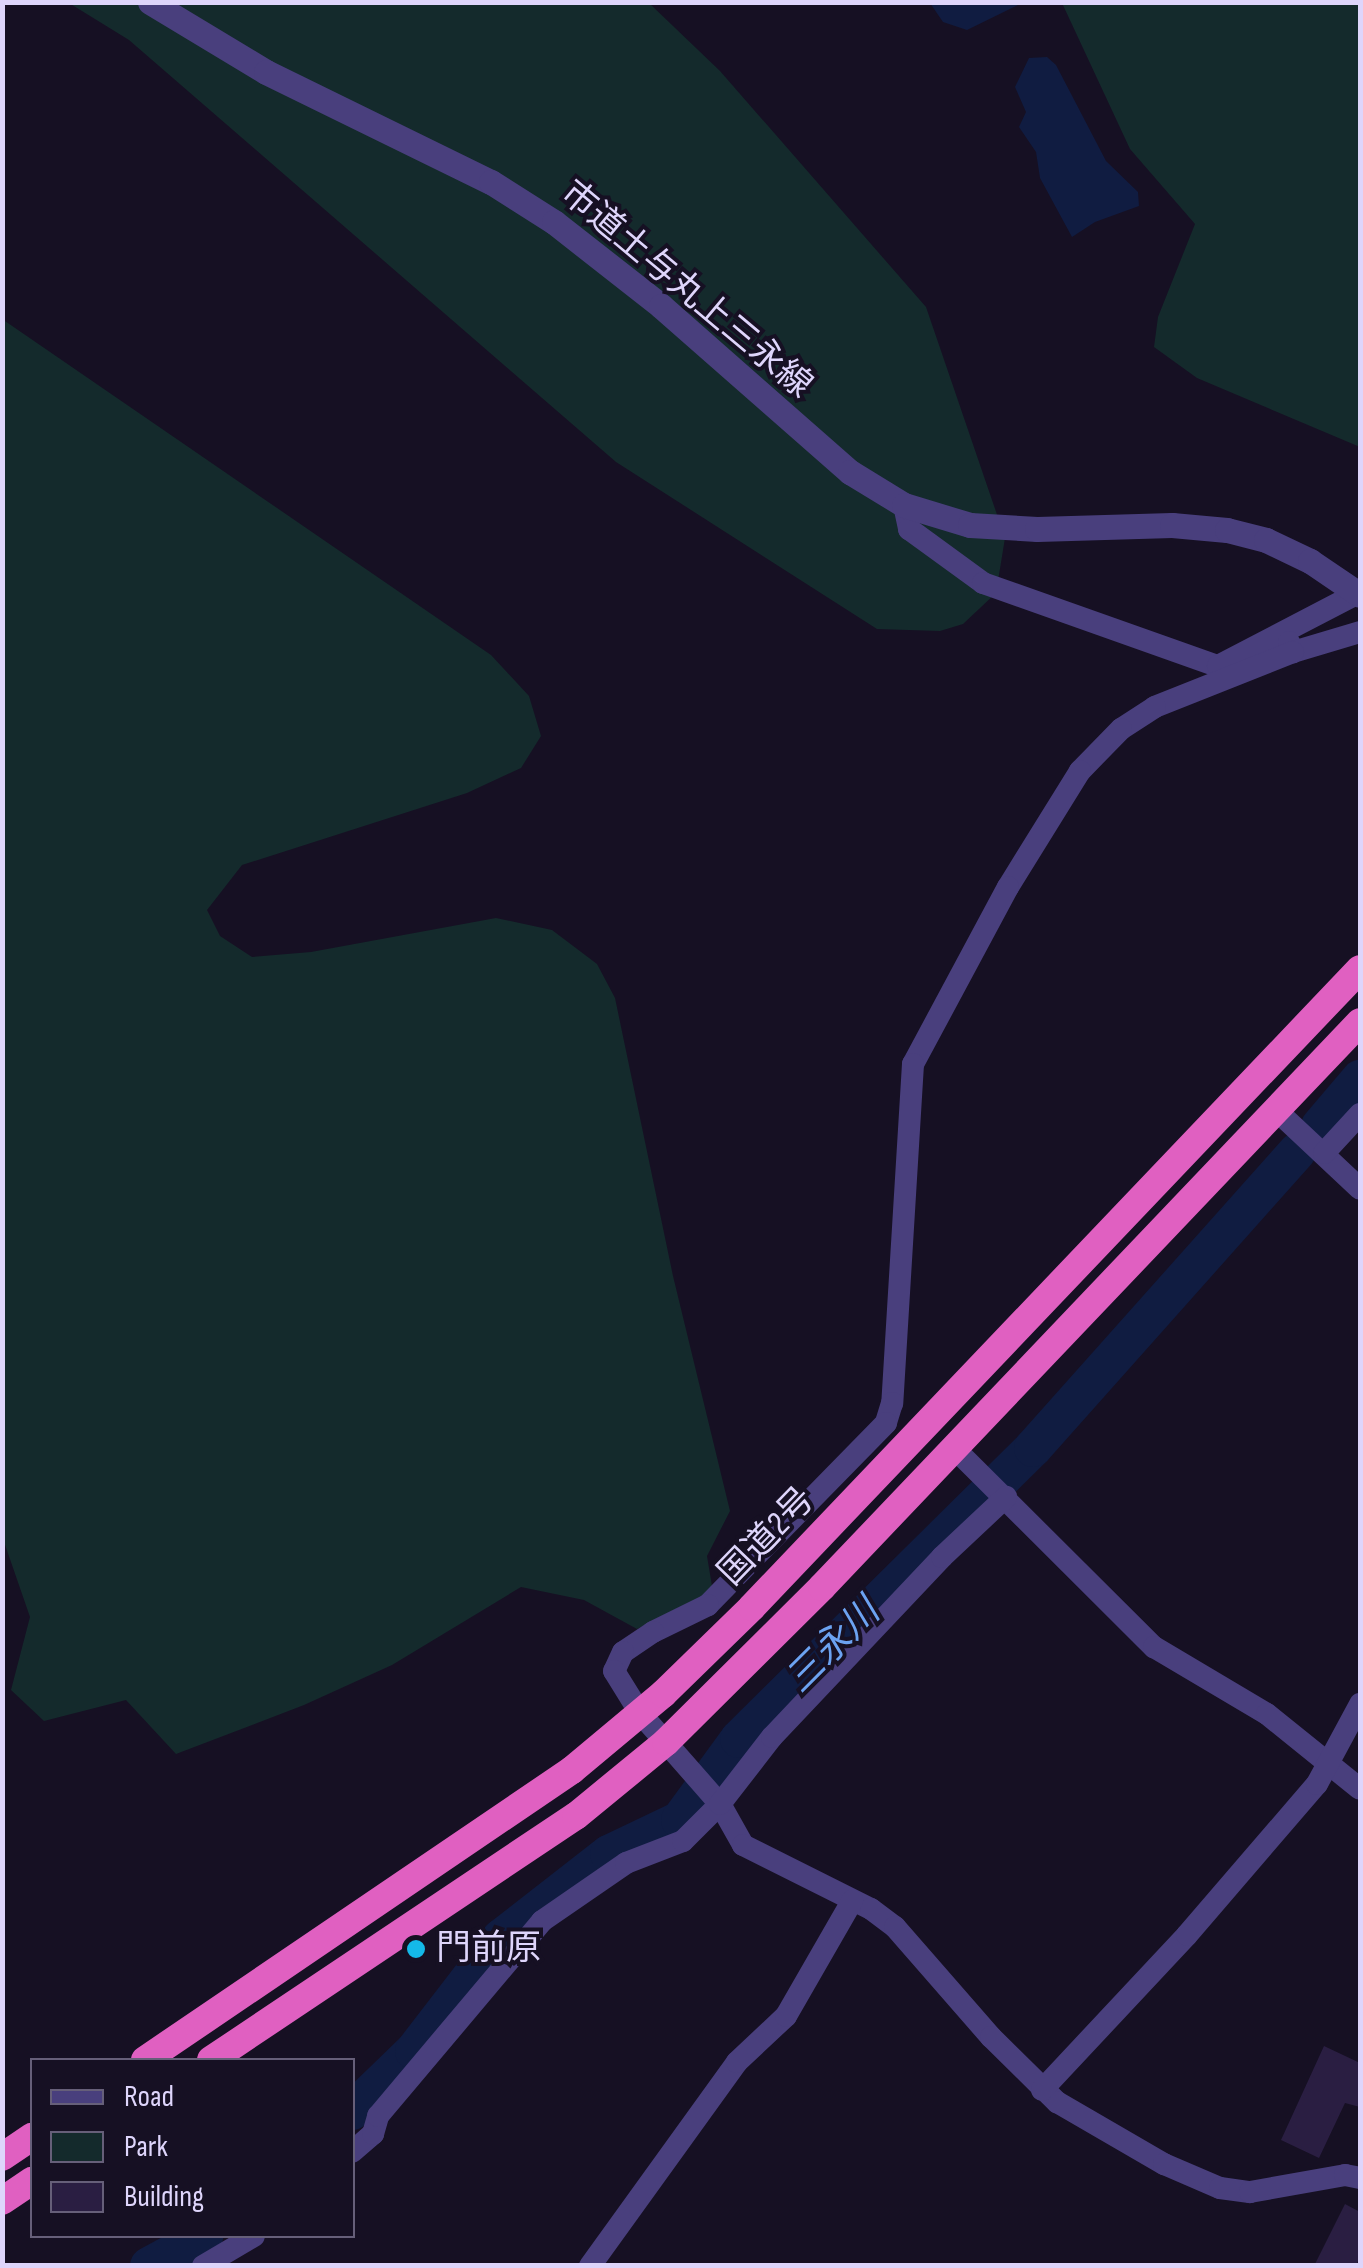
<!DOCTYPE html>
<html>
<head>
<meta charset="utf-8">
<style>
  body { margin:0 }
  #map { position:relative; width:1363px; height:2268px; overflow:hidden; background:#161023; font-family:"Sofia Sans Condensed","Noto Sans JP",sans-serif }
  div>[style] { position:absolute }
  [style*='--x'] { left:calc(var(--x)*1px); top:calc(var(--y)*1px); width:calc(var(--w)*1px); rotate:calc(var(--a)*1deg) }
  .green>* { inset:0; background:#142a2c }
  .water>* { inset:0; background:#101c41 }
  .river>* { height:38px; margin:-19px; padding:0 19px; transform-origin:19px; border-radius:19px; background:#101c41 }
  .building>* { inset:0; background:#2a1e42 }
  .minor>* { height:22px; margin:-11px; padding:0 11px; transform-origin:11px; border-radius:11px; background:#493f7d }
  .tertiary>* { height:25px; margin:-12.5px; padding:0 12.5px; transform-origin:12.5px; border-radius:12.5px; background:#493f7d }
  .trunk>* { height:28px; margin:-14px; padding:0 14px; transform-origin:14px; border-radius:14px; background:#e060c1 }
  .dots>* { width:28px; height:28px; translate:-50% -50%; box-sizing:border-box; border:5px solid #161023; border-radius:50% }
  span { translate:-50% -50%; white-space:nowrap; text-align:center; line-height:1.15; -webkit-text-stroke:8px #161023; paint-order:stroke }
  .street-label { font-size:35px; color:#ded5fb }
  .poi-label { font-size:35px; color:#ded5fb }
  .left { translate:0 -50%; text-align:left }
  .water-label { font-size:38px; color:#6ca3f2; font-style:italic }
  .frame { position:absolute; inset:0; border:5px solid #ded5fb; pointer-events:none }
  .legend { position:absolute; left:30px; top:2058px; width:325px; height:180px; box-sizing:border-box; background:#161023; border:2px solid #665f79; margin:0; padding:12px 18px; list-style:none; font-size:30px; color:#ded5fb }
  .legend li { display:flex; align-items:center; gap:20px; height:50px }
  .legend b { width:50px; border:2px solid #665f79 }
</style>
</head>
<body>
<div id="map">
  <div class="green">
    <div style="clip-path:polygon(69px 3px,649px 3px,720px 71px,926px 307px,1005px 538px,996px 593px,963px 624px,940px 631px,877px 629px,616px 462px,129px 40px)"></div>
    <div style="clip-path:polygon(1062px 3px,1360px 3px,1360px 447px,1197px 378px,1154px 347px,1158px 317px,1195px 224px,1130px 149px)"></div>
    <div style="clip-path:polygon(2px 319px,491px 655px,529px 696px,541px 736px,521px 768px,467px 793px,242px 865px,207px 910px,220px 936px,252px 957px,311px 952px,496px 918px,552px 930px,597px 964px,615px 998px,673px 1276px,730px 1511px,707px 1556px,713px 1592px,637px 1629px,584px 1600px,521px 1587px,392px 1665px,304px 1705px,176px 1754px,126px 1700px,44px 1721px,11px 1690px,30px 1617px,2px 1536px)"></div>
  </div>
  <div class="water">
    <div style="clip-path:polygon(930px 3px,930px 2px,1022px 3px,967px 30px,943px 22px)"></div>
    <div style="clip-path:polygon(1047px 57px,1056px 65px,1106px 161px,1138px 192px,1139px 206px,1095px 222px,1072px 237px,1040px 178px,1036px 152px,1019px 127px,1026px 112px,1015px 87px,1029px 58px)"></div>
  </div>
  <div class="river">
    <div style="--x:1320;--y:1126;--w:62;--a:-49.6"></div>
    <div style="--x:352;--y:2111;--w:86;--a:-44.1"></div>
    <div style="--x:414;--y:2051;--w:143;--a:-52.4"></div>
    <div style="--x:501;--y:1938;--w:137;--a:-37.9"></div>
    <div style="--x:609;--y:1854;--w:79;--a:-25.6"></div>
    <div style="--x:680;--y:1820;--w:100;--a:-53.9"></div>
    <div style="--x:739;--y:1739;--w:414;--a:-44.7"></div>
    <div style="--x:1033;--y:1448;--w:397;--a:-48.3"></div>
    <div style="--x:149;--y:2266;--w:63;--a:-28.6"></div>
  </div>
  <div class="building">
    <div style="clip-path:polygon(1324px 2046px,1360px 2063px,1360px 2107px,1345px 2103px,1319px 2158px,1281px 2140px)"></div>
    <div style="clip-path:polygon(1345px 2204px,1360px 2212px,1360px 2256px,1356px 2266px,1314px 2266px)"></div>
  </div>
  <div class="minor">
    <div style="--x:904;--y:505;--w:25;--a:78"></div>
    <div style="--x:909;--y:529;--w:92;--a:36.1"></div>
    <div style="--x:983;--y:583;--w:249;--a:19.5"></div>
    <div style="--x:1218;--y:666;--w:160;--a:-27.5"></div>
    <div style="--x:1289;--y:642;--w:11;--a:68"></div>
    <div style="--x:1293;--y:652;--w:70;--a:-16.6"></div>
    <div style="--x:1293;--y:652;--w:149;--a:158.3"></div>
    <div style="--x:1155;--y:707;--w:40;--a:147.1"></div>
    <div style="--x:1121;--y:729;--w:59;--a:134.3"></div>
    <div style="--x:1080;--y:771;--w:137;--a:121.8"></div>
    <div style="--x:1008;--y:887;--w:201;--a:118.2"></div>
    <div style="--x:913;--y:1064;--w:340;--a:93.5"></div>
    <div style="--x:892;--y:1403;--w:21;--a:107"></div>
    <div style="--x:886;--y:1423;--w:255;--a:134.4"></div>
    <div style="--x:708;--y:1605;--w:61;--a:153.9"></div>
    <div style="--x:653;--y:1632;--w:36;--a:146"></div>
    <div style="--x:623;--y:1652;--w:21;--a:115"></div>
    <div style="--x:614;--y:1671;--w:49;--a:58.2"></div>
    <div style="--x:640;--y:1713;--w:121;--a:48.7"></div>
    <div style="--x:720;--y:1804;--w:47;--a:60.7"></div>
    <div style="--x:743;--y:1845;--w:143;--a:26.6"></div>
    <div style="--x:871;--y:1909;--w:30;--a:37"></div>
    <div style="--x:895;--y:1927;--w:146;--a:48.9"></div>
    <div style="--x:991;--y:2037;--w:93;--a:44.6"></div>
    <div style="--x:1057;--y:2102;--w:124;--a:30.1"></div>
    <div style="--x:1164;--y:2164;--w:61;--a:23.2"></div>
    <div style="--x:1220;--y:2188;--w:30;--a:8"></div>
    <div style="--x:1250;--y:2192;--w:97;--a:-10.1"></div>
    <div style="--x:1345;--y:2175;--w:15;--a:11"></div>
    <div style="--x:1276;--y:1110;--w:115;--a:43.2"></div>
    <div style="--x:1324;--y:1153;--w:53;--a:-47.3"></div>
    <div style="--x:955;--y:1449;--w:281;--a:44.9"></div>
    <div style="--x:1154;--y:1647;--w:131;--a:30.7"></div>
    <div style="--x:1267;--y:1714;--w:119;--a:38.9"></div>
    <div style="--x:1042;--y:2090;--w:212;--a:-46.9"></div>
    <div style="--x:1187;--y:1935;--w:199;--a:-49.3"></div>
    <div style="--x:1317;--y:1784;--w:91;--a:-61.7"></div>
    <div style="--x:352;--y:2152;--w:28;--a:-41"></div>
    <div style="--x:373;--y:2134;--w:19;--a:-74"></div>
    <div style="--x:378;--y:2116;--w:255;--a:-49.9"></div>
    <div style="--x:542;--y:1921;--w:102;--a:-34.6"></div>
    <div style="--x:626;--y:1863;--w:61;--a:-21.1"></div>
    <div style="--x:683;--y:1841;--w:52;--a:-45"></div>
    <div style="--x:720;--y:1804;--w:85;--a:-52.2"></div>
    <div style="--x:772;--y:1737;--w:248;--a:-46.6"></div>
    <div style="--x:942;--y:1557;--w:88;--a:-43.2"></div>
    <div style="--x:203;--y:2266;--w:59;--a:-30.5"></div>
    <div style="--x:590;--y:2266;--w:251;--a:-54.2"></div>
    <div style="--x:737;--y:2062;--w:67;--a:-43.2"></div>
    <div style="--x:786;--y:2016;--w:133;--a:-60.1"></div>
  </div>
  <div class="tertiary">
    <div style="--x:150;--y:2;--w:135;--a:31.1"></div>
    <div style="--x:266;--y:72;--w:250;--a:26.1"></div>
    <div style="--x:491;--y:182;--w:75;--a:32.4"></div>
    <div style="--x:554;--y:222;--w:136;--a:38.1"></div>
    <div style="--x:661;--y:306;--w:252;--a:41.3"></div>
    <div style="--x:850;--y:472;--w:63;--a:31.4"></div>
    <div style="--x:904;--y:505;--w:69;--a:16.9"></div>
    <div style="--x:970;--y:525;--w:67;--a:3.4"></div>
    <div style="--x:1037;--y:529;--w:135;--a:-1.7"></div>
    <div style="--x:1172;--y:525;--w:55;--a:5.2"></div>
    <div style="--x:1227;--y:530;--w:40;--a:14.4"></div>
    <div style="--x:1266;--y:540;--w:49;--a:25.5"></div>
    <div style="--x:1310;--y:561;--w:60;--a:34.2"></div>
  </div>
  <div class="trunk">
    <div style="--x:145;--y:2060;--w:516;--a:-34.18"></div>
    <div style="--x:572;--y:1770;--w:119;--a:-39.9"></div>
    <div style="--x:663;--y:1694;--w:124;--a:-44.3"></div>
    <div style="--x:752;--y:1607;--w:881;--a:-46.38"></div>
    <div style="--x:211;--y:2060;--w:439;--a:-33.8"></div>
    <div style="--x:576;--y:1816;--w:117;--a:-39.4"></div>
    <div style="--x:666;--y:1742;--w:220;--a:-44.8"></div>
    <div style="--x:822;--y:1587;--w:780;--a:-46.4"></div>
    <div style="--x:2;--y:2157;--w:36;--a:-34"></div>
    <div style="--x:2;--y:2201;--w:36;--a:-34"></div>
  </div>
  <div class="dots">
    <div style="left:416px;top:1949px;background:#14b9e8"></div>
  </div>
  <div class="street-label">
    <span style="left:686px;top:290px;rotate:40deg">市道土与丸上三永線</span>
    <span style="left:767px;top:1537px;rotate:-46deg">国道2号</span>
  </div>
  <div class="poi-label">
    <span class="left" style="left:436px;top:1949px">門前原</span>
  </div>
  <div class="water-label">
    <span style="left:833px;top:1646px;rotate:-45deg">三永川</span>
  </div>
  <div class="frame"></div>
  <ul class="legend">
  <li><b style="height:12px;background:#493f7d"></b>Road</li>
  <li><b style="height:28px;background:#142a2c"></b>Park</li>
  <li><b style="height:28px;background:#2a1e42"></b>Building</li>
  </ul>
</div>
</body>
</html>
